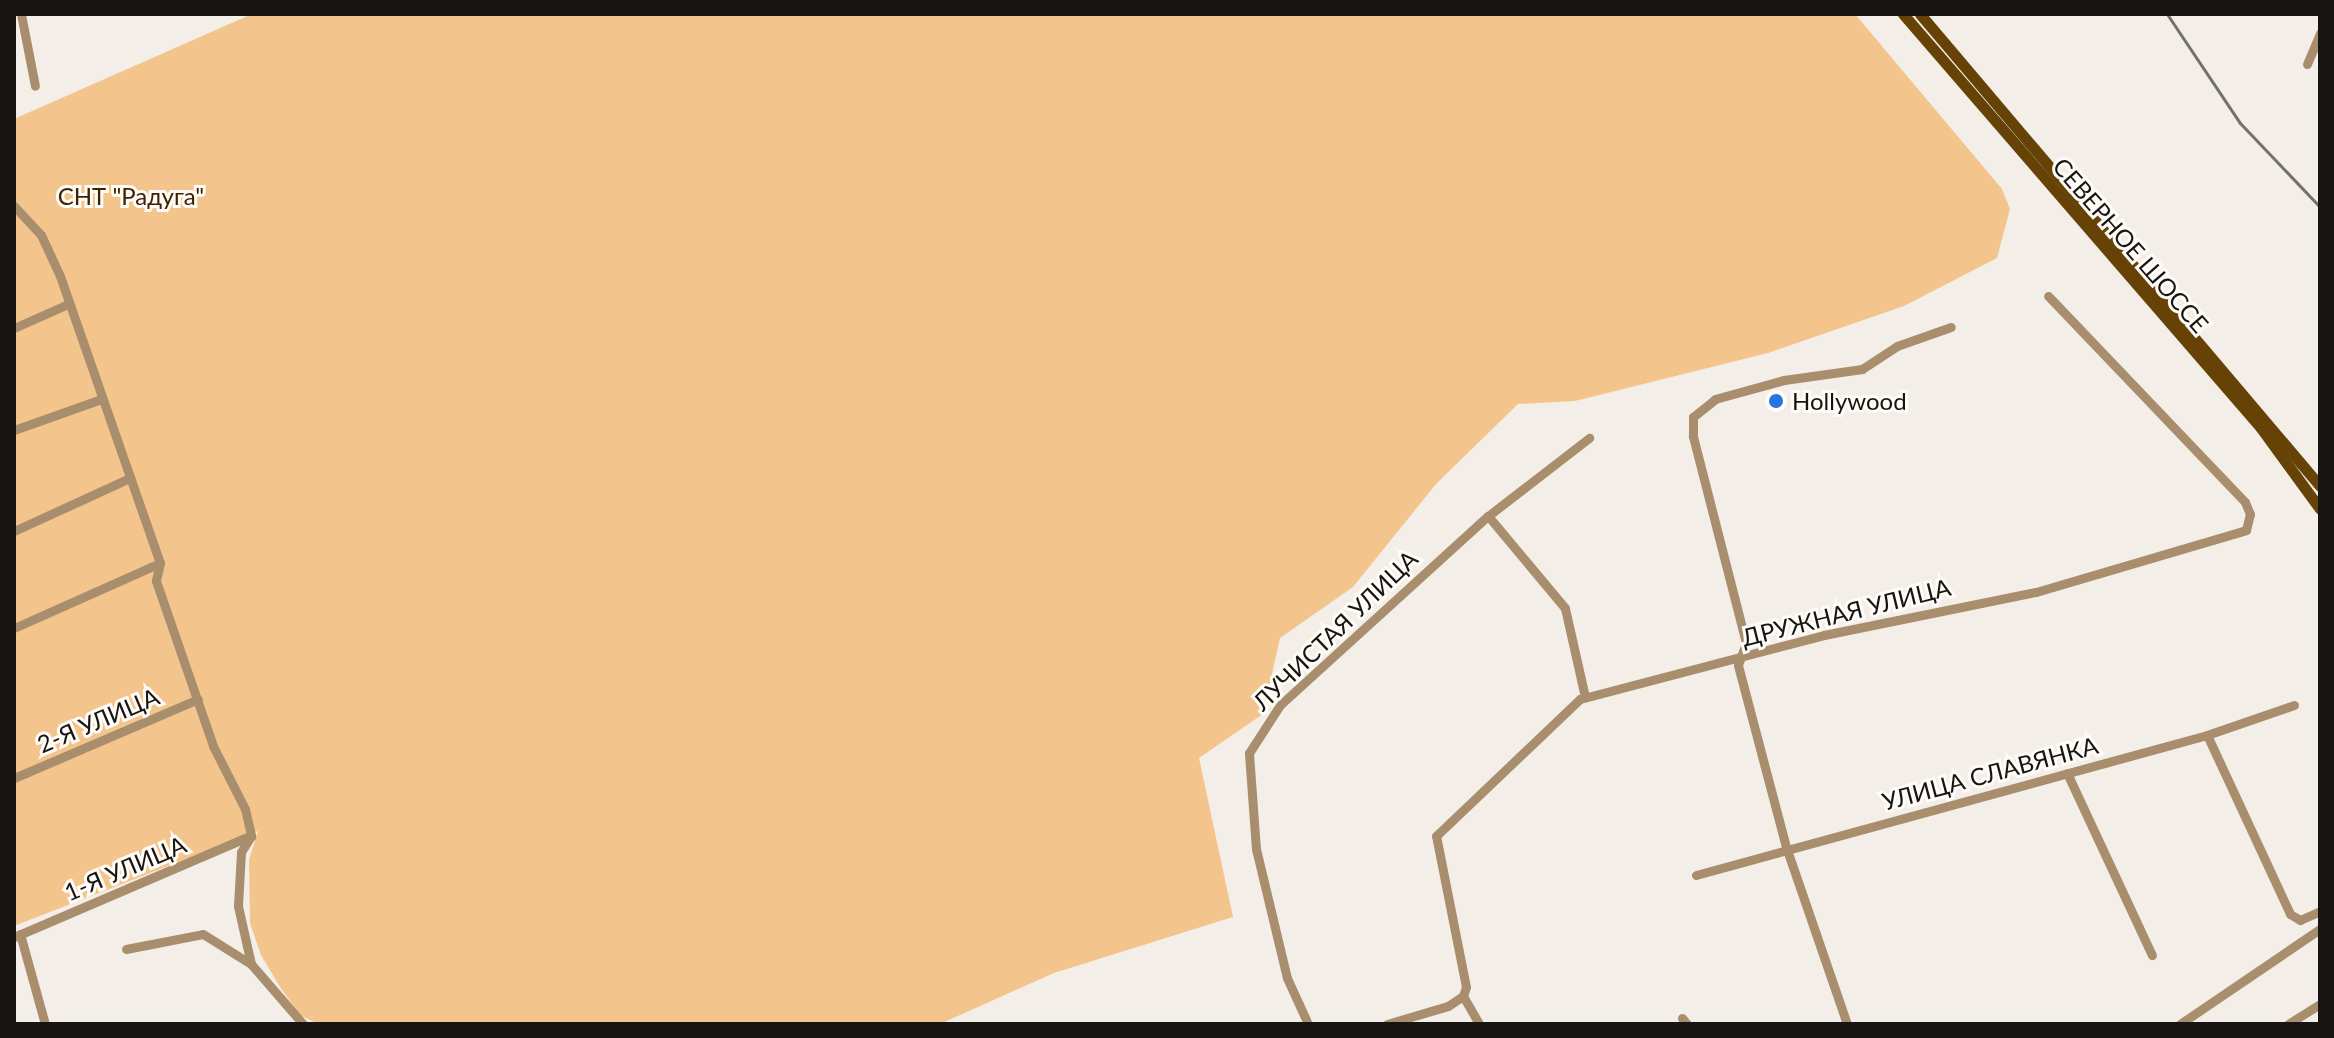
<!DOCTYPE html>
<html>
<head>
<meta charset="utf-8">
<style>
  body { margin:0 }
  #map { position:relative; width:2334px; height:1038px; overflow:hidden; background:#f3eee8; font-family:Lato,sans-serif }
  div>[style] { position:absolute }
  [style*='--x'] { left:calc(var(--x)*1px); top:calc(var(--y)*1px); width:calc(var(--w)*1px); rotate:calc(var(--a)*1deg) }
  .green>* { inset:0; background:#f3c58d }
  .minor>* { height:9px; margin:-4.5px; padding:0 4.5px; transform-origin:4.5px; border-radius:4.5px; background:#a98e6e }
  .major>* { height:11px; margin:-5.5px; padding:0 5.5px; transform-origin:5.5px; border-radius:5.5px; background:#664206 }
  .rail>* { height:3px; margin:-1.5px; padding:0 1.5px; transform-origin:1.5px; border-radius:1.5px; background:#74706d }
  .dots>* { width:22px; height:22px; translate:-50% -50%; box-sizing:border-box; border:4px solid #fffbf7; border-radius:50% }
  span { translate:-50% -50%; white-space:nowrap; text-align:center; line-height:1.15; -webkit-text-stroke:6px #fffbf7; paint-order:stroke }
  .park-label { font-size:24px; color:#3c2400 }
  .street-label { font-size:24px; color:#171513 }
  .poi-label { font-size:24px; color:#171513 }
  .left { translate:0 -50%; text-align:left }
  .frame { position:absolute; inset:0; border:16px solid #171513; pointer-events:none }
</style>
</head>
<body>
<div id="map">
  <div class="green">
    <div style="clip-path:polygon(252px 14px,1855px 14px,2002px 189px,2010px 209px,1997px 258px,1904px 306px,1768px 353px,1575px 401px,1518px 404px,1436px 484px,1353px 587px,1280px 638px,1263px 714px,1199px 758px,1233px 917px,1054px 973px,940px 1024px,318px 1024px,300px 1015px,280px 987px,261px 955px,250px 923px,249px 860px,258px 831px,14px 926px,14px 119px)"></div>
  </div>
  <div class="minor">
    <div style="--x:21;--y:14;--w:73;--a:79"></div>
    <div style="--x:2307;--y:64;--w:34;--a:-67"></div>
    <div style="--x:14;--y:206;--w:40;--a:47"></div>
    <div style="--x:41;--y:235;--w:45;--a:65.1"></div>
    <div style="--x:60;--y:276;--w:304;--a:70.8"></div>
    <div style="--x:160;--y:563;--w:18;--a:103"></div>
    <div style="--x:156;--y:581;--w:175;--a:70.9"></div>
    <div style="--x:213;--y:746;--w:71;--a:63.1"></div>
    <div style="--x:245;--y:809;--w:28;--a:77"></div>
    <div style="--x:251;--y:836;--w:19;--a:122"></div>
    <div style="--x:241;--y:852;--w:54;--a:93.2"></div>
    <div style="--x:238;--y:906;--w:59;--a:77.4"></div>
    <div style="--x:251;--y:964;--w:79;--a:49.1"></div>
    <div style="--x:14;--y:328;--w:59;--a:-24"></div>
    <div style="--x:14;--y:430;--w:92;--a:-19.6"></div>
    <div style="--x:14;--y:531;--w:128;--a:-24.6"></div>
    <div style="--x:14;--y:628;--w:160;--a:-24"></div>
    <div style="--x:1585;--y:697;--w:91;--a:-102.7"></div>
    <div style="--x:1565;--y:608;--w:120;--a:-129.9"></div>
    <div style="--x:1488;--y:516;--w:128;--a:-37.7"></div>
    <div style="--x:2207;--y:735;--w:197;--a:65.1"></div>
    <div style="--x:2290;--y:914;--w:12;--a:31"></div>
    <div style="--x:2300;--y:920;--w:22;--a:-24"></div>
    <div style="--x:2067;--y:773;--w:201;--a:65"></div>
    <div style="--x:14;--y:778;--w:200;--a:-23.2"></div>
    <div style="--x:1696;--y:875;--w:530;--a:-15.32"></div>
    <div style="--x:2207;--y:735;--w:92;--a:-19"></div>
    <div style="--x:20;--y:934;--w:93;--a:74.5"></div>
    <div style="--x:14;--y:937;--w:257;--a:-23.2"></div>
    <div style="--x:126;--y:949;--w:78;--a:-11"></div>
    <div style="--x:203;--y:934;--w:57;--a:32"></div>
    <div style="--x:1463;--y:996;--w:32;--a:60"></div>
    <div style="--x:1682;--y:1018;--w:8;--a:50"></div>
    <div style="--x:1308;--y:1024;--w:51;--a:-114.5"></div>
    <div style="--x:1287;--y:978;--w:133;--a:-103.5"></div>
    <div style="--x:1256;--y:849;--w:96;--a:-94.2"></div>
    <div style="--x:1249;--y:753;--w:57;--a:-57.1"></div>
    <div style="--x:1280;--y:705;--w:281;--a:-42.3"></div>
    <div style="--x:1387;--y:1024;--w:64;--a:-16.4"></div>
    <div style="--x:1448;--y:1006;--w:18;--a:-34"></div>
    <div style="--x:1463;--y:996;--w:9;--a:-72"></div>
    <div style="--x:1466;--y:987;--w:154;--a:-101.2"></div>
    <div style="--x:1436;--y:836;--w:199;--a:-43.6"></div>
    <div style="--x:1580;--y:699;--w:252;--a:-14.7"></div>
    <div style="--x:1824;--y:635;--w:216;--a:-11.5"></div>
    <div style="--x:2036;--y:592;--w:219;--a:-16.4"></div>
    <div style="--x:2246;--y:530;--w:16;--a:-76"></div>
    <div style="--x:2250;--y:514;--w:13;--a:-113"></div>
    <div style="--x:2245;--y:502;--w:285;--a:-133.7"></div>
    <div style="--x:1847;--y:1024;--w:187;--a:-109"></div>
    <div style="--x:1786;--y:847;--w:188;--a:-104.8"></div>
    <div style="--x:1738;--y:665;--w:23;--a:-70"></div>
    <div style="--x:1746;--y:643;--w:214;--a:-104.4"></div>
    <div style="--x:1693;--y:436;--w:19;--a:-90"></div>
    <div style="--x:1693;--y:417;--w:28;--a:-39"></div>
    <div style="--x:1715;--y:399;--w:72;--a:-15.4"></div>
    <div style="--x:1784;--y:380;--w:79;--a:-8"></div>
    <div style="--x:1862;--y:369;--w:42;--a:-33.3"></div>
    <div style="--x:1897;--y:346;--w:57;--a:-19.4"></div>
    <div style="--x:2180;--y:1024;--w:169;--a:-34.2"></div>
    <div style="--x:2288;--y:1024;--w:38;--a:-32"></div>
  </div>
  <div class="major">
    <div style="--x:1903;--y:14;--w:547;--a:49.15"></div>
    <div style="--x:2261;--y:428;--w:100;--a:53.9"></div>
    <div style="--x:1920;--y:14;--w:619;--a:49.72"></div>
  </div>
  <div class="rail">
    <div style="--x:2167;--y:14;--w:131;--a:56.2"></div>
    <div style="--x:2240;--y:123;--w:116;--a:46.4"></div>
  </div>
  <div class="dots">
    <div style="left:1776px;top:401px;background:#2476e1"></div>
  </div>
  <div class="park-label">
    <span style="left:131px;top:196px">СНТ "Радуга"</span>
  </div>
  <div class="street-label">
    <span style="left:2131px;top:245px;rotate:49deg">СЕВЕРНОЕ ШОССЕ</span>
    <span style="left:1846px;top:612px;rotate:-14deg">ДРУЖНАЯ УЛИЦА</span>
    <span style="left:1335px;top:630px;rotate:-44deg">ЛУЧИСТАЯ УЛИЦА</span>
    <span style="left:98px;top:720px;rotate:-23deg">2-Я УЛИЦА</span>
    <span style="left:1990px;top:773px;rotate:-15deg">УЛИЦА СЛАВЯНКА</span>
    <span style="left:125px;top:868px;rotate:-23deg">1-Я УЛИЦА</span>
  </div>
  <div class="poi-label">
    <span class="left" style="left:1792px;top:401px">Hollywood</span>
  </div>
  <div class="frame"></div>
</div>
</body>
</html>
